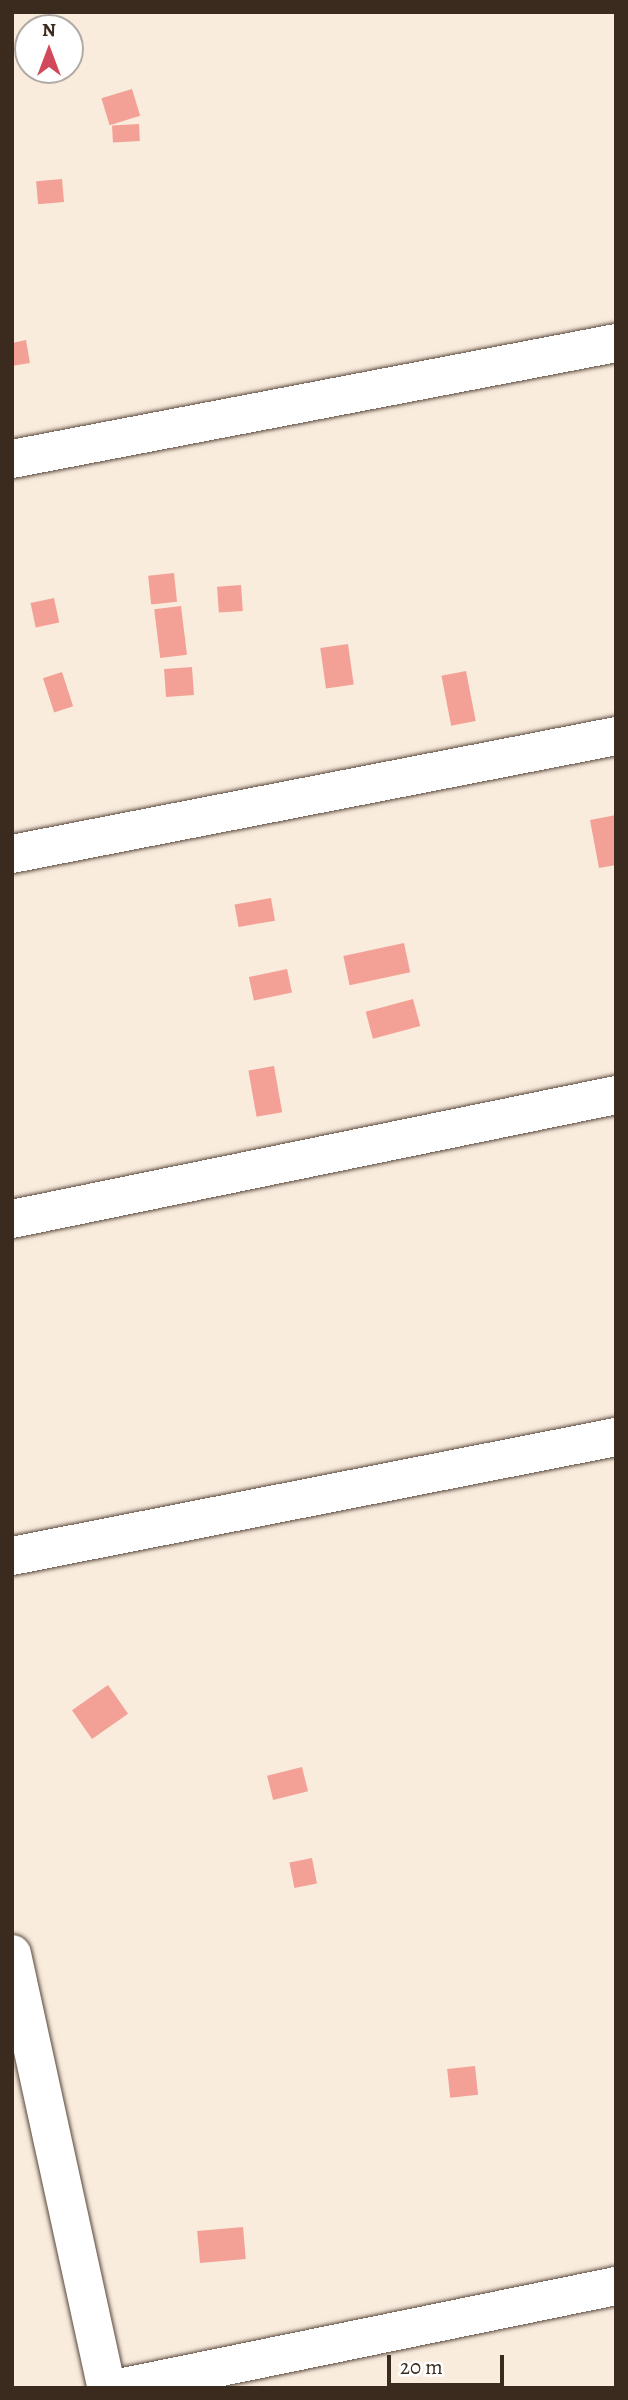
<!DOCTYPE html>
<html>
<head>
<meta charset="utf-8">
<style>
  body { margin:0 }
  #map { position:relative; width:628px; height:2400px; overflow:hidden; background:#f9ecdd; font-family:Alegreya,serif }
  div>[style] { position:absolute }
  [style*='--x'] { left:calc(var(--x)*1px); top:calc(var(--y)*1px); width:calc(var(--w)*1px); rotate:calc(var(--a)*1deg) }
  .building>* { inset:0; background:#f3a197; transform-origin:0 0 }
  .roads { filter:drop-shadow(0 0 2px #58473b) drop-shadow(0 0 2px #58473b) }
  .street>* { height:38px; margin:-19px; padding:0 19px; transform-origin:19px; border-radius:19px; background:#fff }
  .secondary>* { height:38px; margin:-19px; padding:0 19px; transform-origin:19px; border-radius:19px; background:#fff }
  span { translate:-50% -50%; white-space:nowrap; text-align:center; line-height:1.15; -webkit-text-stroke:5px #fff; paint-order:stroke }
  .frame { position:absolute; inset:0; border:14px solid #3b2a1e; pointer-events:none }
  .north { position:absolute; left:14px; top:14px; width:70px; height:70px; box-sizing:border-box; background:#fff; border:2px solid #b1aaa5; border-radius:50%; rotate:0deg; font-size:19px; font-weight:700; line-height:28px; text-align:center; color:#3b2a1e }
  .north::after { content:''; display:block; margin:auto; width:24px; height:32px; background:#d1495b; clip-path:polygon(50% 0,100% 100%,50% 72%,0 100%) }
  .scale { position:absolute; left:387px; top:2355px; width:117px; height:32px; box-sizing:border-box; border:4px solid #3b2a1e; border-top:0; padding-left:9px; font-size:21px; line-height:24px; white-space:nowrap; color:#3b2a1e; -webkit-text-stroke:5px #fff; paint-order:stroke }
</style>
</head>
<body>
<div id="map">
  <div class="building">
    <div style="left:132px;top:89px;width:28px;height:32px;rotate:73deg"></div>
    <div style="left:139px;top:124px;width:17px;height:27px;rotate:87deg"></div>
    <div style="left:62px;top:179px;width:23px;height:26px;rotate:85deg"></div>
    <div style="clip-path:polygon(26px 340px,30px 363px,12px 366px,12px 343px)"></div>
    <div style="left:174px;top:573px;width:29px;height:26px;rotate:84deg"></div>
    <div style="left:241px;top:585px;width:26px;height:24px;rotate:86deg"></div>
    <div style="left:54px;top:598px;width:25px;height:24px;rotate:78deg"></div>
    <div style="left:181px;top:606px;width:49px;height:27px;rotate:83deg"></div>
    <div style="left:348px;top:644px;width:41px;height:28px;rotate:82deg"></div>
    <div style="left:192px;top:667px;width:28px;height:28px;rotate:86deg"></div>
    <div style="left:466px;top:671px;width:51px;height:25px;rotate:79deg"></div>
    <div style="left:62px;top:672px;width:36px;height:20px;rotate:72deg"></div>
    <div style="clip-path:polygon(616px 815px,616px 865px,599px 868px,590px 820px)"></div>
    <div style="left:271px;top:898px;width:23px;height:37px;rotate:80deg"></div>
    <div style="left:404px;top:943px;width:30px;height:62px;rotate:78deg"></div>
    <div style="left:287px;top:969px;width:24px;height:39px;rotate:78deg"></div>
    <div style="left:413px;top:999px;width:28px;height:49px;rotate:75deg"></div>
    <div style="left:274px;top:1066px;width:47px;height:26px;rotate:80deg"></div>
    <div style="left:108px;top:1685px;width:35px;height:44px;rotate:55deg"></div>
    <div style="left:302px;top:1767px;width:25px;height:36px;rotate:76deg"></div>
    <div style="left:312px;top:1858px;width:26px;height:23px;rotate:79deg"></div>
    <div style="left:475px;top:2066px;width:29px;height:28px;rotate:84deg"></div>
    <div style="left:243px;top:2227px;width:32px;height:46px;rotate:85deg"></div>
  </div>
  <div class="roads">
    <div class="street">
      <div style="--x:12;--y:459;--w:615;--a:-10.87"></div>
      <div style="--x:12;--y:854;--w:615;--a:-11.05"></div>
      <div style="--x:12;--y:1219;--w:617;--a:-11.6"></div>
      <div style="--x:12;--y:1556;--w:616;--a:-11.15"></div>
    </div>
    <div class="secondary">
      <div style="--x:12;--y:1954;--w:444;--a:77.7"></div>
      <div style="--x:119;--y:2388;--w:507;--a:-11.6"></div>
    </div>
  </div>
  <div class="frame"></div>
  <div class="north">N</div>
  <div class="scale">20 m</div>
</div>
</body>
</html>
